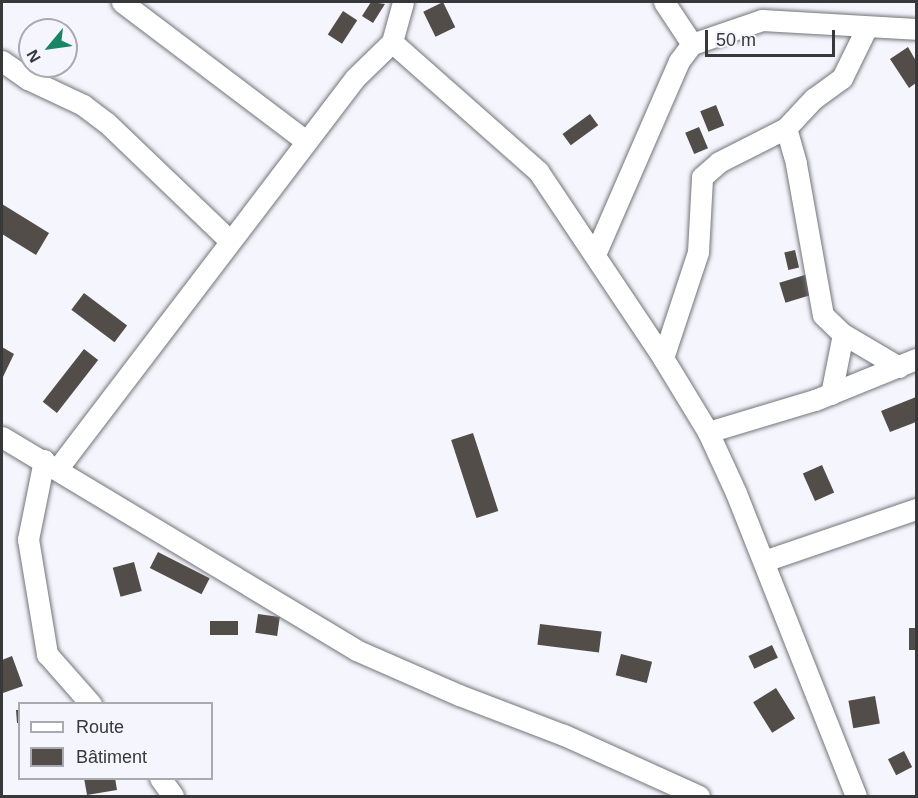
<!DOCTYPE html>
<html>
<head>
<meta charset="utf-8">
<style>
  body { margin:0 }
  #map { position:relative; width:918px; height:798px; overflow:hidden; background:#f5f6fd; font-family:Helvetica,sans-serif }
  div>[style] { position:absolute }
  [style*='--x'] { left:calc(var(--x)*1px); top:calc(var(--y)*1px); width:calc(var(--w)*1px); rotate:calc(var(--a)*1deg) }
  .building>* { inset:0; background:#524d49; transform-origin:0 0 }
  .roads { filter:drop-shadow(0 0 2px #73747a) drop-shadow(0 0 2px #73747a) }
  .minor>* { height:21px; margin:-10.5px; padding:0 10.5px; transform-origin:10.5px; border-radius:10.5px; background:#fff }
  span { translate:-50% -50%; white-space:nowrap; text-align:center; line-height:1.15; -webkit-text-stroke:6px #f5f6fd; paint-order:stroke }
  .frame { position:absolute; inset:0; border:3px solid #38383b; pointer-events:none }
  .legend { position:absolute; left:18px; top:702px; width:195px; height:78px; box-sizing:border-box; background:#f5f6fd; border:2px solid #a9aaaf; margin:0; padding:8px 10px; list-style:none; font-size:18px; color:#38383b }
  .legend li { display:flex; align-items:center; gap:12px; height:30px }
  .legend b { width:30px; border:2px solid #a9aaaf }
  .north { position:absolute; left:18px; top:18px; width:60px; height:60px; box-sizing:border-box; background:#f5f6fd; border:2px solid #a9aaaf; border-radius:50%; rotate:241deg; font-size:16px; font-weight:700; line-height:24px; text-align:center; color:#38383b }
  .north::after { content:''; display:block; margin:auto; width:21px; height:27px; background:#188664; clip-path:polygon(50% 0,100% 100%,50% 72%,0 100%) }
  .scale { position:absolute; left:705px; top:30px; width:130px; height:27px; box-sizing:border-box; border:3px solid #38383b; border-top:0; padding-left:8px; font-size:18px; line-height:21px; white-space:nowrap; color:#38383b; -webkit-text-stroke:4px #f5f6fd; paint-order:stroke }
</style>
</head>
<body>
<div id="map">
  <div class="building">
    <div style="clip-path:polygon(371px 2px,385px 4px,373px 23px,362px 16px)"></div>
    <div style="left:443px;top:2px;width:28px;height:22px;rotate:64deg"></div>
    <div style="left:343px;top:11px;width:17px;height:28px;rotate:33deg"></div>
    <div style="clip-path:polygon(908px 47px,916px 61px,916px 83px,909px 88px,890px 59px)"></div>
    <div style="left:716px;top:105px;width:22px;height:17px;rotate:68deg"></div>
    <div style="left:590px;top:114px;width:14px;height:34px;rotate:54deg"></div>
    <div style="left:699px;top:127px;width:23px;height:15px;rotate:67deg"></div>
    <div style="clip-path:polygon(2px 204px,49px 233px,36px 255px,2px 234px)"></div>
    <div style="left:795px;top:250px;width:18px;height:11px;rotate:77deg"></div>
    <div style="left:808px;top:274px;width:21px;height:30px;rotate:73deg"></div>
    <div style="left:84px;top:293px;width:54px;height:21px;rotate:37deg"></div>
    <div style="clip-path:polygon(2px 347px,14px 354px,2px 379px)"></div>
    <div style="left:84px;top:349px;width:18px;height:67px;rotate:38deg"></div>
    <div style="clip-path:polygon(916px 397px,916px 422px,890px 432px,881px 411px)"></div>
    <div style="left:473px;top:433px;width:82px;height:23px;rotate:72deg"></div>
    <div style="left:822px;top:465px;width:30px;height:21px;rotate:66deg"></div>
    <div style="left:158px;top:552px;width:58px;height:18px;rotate:27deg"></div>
    <div style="left:134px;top:562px;width:30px;height:22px;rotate:75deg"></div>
    <div style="left:258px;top:614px;width:22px;height:19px;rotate:8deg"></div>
    <div style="left:238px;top:621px;width:14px;height:28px;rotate:90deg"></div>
    <div style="left:540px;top:624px;width:62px;height:21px;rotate:7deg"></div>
    <div style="left:909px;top:628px;width:7px;height:22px"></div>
    <div style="left:772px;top:645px;width:14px;height:26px;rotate:65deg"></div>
    <div style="left:621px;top:654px;width:32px;height:22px;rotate:14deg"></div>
    <div style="clip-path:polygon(12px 656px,23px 686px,3px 693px,2px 660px)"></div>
    <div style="left:776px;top:688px;width:36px;height:27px;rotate:58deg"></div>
    <div style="left:875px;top:696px;width:28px;height:27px;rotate:80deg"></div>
    <div style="clip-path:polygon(16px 710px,20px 710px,20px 723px,17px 723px)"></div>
    <div style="left:904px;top:751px;width:18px;height:18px;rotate:63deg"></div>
    <div style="clip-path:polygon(84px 778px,115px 778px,117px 790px,87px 795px)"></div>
  </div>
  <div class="roads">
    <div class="minor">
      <div style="--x:122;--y:2;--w:231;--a:37.1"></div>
      <div style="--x:664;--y:2;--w:50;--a:56.3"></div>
      <div style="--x:867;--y:27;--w:57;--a:116.1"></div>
      <div style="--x:842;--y:78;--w:34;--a:144"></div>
      <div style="--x:814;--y:98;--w:41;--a:133"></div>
      <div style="--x:786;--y:128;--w:37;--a:74"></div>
      <div style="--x:796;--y:164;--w:153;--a:79.9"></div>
      <div style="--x:823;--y:315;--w:28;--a:44"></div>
      <div style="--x:843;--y:334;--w:65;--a:30.5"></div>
      <div style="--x:392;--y:42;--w:195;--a:41.5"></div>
      <div style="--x:538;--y:171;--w:225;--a:56.2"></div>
      <div style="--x:663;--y:358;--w:87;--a:58.7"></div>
      <div style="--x:708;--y:432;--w:67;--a:65.3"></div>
      <div style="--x:736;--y:493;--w:326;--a:68.4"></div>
      <div style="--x:2;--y:61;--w:32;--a:35"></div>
      <div style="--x:28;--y:79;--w:61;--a:25.3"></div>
      <div style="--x:83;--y:105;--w:30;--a:37"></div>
      <div style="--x:107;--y:123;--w:170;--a:43.8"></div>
      <div style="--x:596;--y:252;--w:208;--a:-66.5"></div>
      <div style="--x:679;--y:61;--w:21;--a:-53"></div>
      <div style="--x:692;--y:44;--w:74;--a:-18.9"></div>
      <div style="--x:762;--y:20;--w:154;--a:3.3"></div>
      <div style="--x:663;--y:358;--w:112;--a:-71.7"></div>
      <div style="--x:698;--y:252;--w:75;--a:-86.9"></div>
      <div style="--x:702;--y:177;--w:23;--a:-41"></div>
      <div style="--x:719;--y:162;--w:75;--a:-26.9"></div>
      <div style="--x:831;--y:394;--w:61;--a:-78.7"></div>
      <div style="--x:708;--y:432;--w:112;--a:-16.7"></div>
      <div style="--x:815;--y:400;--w:109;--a:-22.1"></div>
      <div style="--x:2;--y:437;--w:413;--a:31"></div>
      <div style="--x:356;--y:650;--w:112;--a:23.6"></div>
      <div style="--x:459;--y:695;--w:112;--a:20.9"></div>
      <div style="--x:564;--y:735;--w:148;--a:24.3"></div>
      <div style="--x:44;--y:460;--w:81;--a:101.4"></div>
      <div style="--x:28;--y:539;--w:117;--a:80.6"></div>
      <div style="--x:47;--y:654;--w:67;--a:48.7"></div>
      <div style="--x:58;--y:468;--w:490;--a:-52.7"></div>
      <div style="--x:355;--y:78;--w:52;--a:-44.2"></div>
      <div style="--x:392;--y:42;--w:41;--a:-74.6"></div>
      <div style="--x:764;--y:561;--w:161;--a:-18.9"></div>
      <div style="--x:160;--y:778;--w:22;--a:54"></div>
    </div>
  </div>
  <div class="frame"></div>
  <ul class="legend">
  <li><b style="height:8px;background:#fff"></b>Route</li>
  <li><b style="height:16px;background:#524d49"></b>Bâtiment</li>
  </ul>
  <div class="north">N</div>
  <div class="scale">50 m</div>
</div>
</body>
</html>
